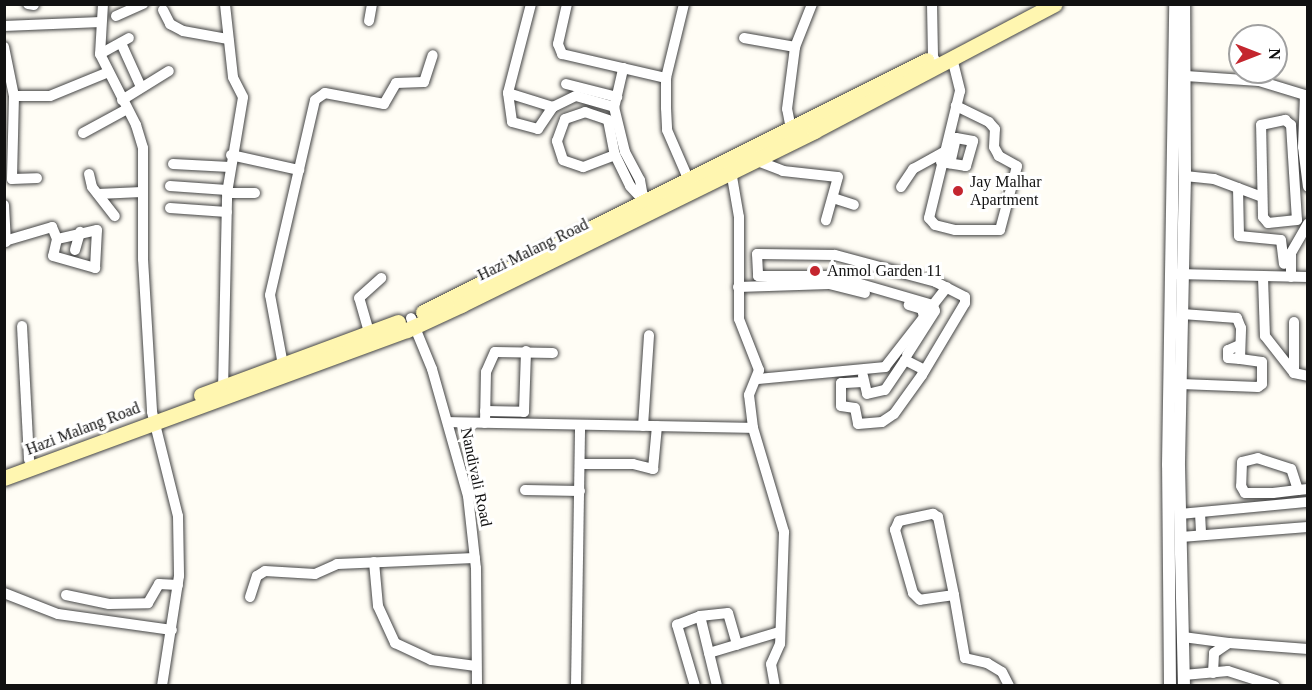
<!DOCTYPE html>
<html>
<head>
<meta charset="utf-8">
<style>
  body { margin:0 }
  #map { position:relative; width:1312px; height:690px; overflow:hidden; background:#fffdf5; font-family:"Times New Roman",serif }
  div>[style] { position:absolute }
  [style*='--x'] { left:calc(var(--x)*1px); top:calc(var(--y)*1px); width:calc(var(--w)*1px); rotate:calc(var(--a)*1deg) }
  .roads { filter:drop-shadow(0 0 2px #444) drop-shadow(0 0 2px #444) }
  .minor>* { height:10px; margin:-5px; padding:0 5px; transform-origin:5px; border-radius:5px; background:#fff }
  .tertiary>* { height:12px; margin:-6px; padding:0 6px; transform-origin:6px; border-radius:6px; background:#fff }
  .secondary>* { height:15px; margin:-7.5px; padding:0 7.5px; transform-origin:7.5px; border-radius:7.5px; background:#fff6b0 }
  .dots>* { width:16px; height:16px; translate:-50% -50%; box-sizing:border-box; border:3px solid #fff; border-radius:50% }
  span { translate:-50% -50%; white-space:nowrap; text-align:center; line-height:1.15; -webkit-text-stroke:6px #fff; paint-order:stroke }
  .poi-label { font-size:16px; color:#111 }
  .left { translate:0 -50%; text-align:left }
  .street-label { font-size:16px; color:#111 }
  .frame { position:absolute; inset:0; border:6px solid #111; pointer-events:none }
  .north { position:absolute; left:1228px; top:24px; width:60px; height:60px; box-sizing:border-box; background:#fff; border:2px solid #a0a0a0; border-radius:50%; rotate:90deg; font-size:16px; font-weight:700; line-height:24px; text-align:center; color:#111 }
  .north::after { content:''; display:block; margin:auto; width:21px; height:27px; background:#c4262e; clip-path:polygon(50% 0,100% 100%,50% 72%,0 100%) }
</style>
</head>
<body>
<div id="map">
  <div class="roads">
    <div class="minor">
      <div style="--x:28;--y:4;--w:6;--a:9"></div>
      <div style="--x:103;--y:4;--w:50;--a:93.4"></div>
      <div style="--x:100;--y:54;--w:80;--a:63.1"></div>
      <div style="--x:136;--y:125;--w:24;--a:73"></div>
      <div style="--x:143;--y:148;--w:111;--a:90"></div>
      <div style="--x:143;--y:259;--w:153;--a:86.6"></div>
      <div style="--x:152;--y:412;--w:107;--a:76"></div>
      <div style="--x:178;--y:516;--w:60;--a:89"></div>
      <div style="--x:179;--y:576;--w:111;--a:98.8"></div>
      <div style="--x:531;--y:4;--w:92;--a:104.5"></div>
      <div style="--x:508;--y:93;--w:29;--a:82"></div>
      <div style="--x:512;--y:122;--w:27;--a:15"></div>
      <div style="--x:538;--y:129;--w:27;--a:-56"></div>
      <div style="--x:553;--y:107;--w:25;--a:-26"></div>
      <div style="--x:576;--y:96;--w:40;--a:16"></div>
      <div style="--x:614;--y:107;--w:46;--a:76.3"></div>
      <div style="--x:625;--y:152;--w:32;--a:62"></div>
      <div style="--x:640;--y:180;--w:22;--a:80"></div>
      <div style="--x:567;--y:4;--w:41;--a:102.7"></div>
      <div style="--x:558;--y:44;--w:11;--a:68"></div>
      <div style="--x:562;--y:54;--w:107;--a:13"></div>
      <div style="--x:684;--y:4;--w:76;--a:103.7"></div>
      <div style="--x:666;--y:78;--w:30;--a:90"></div>
      <div style="--x:666;--y:108;--w:22;--a:87"></div>
      <div style="--x:667;--y:130;--w:58;--a:66.5"></div>
      <div style="--x:932;--y:4;--w:53;--a:88.9"></div>
      <div style="--x:933;--y:57;--w:9;--a:58"></div>
      <div style="--x:163;--y:10;--w:16;--a:63"></div>
      <div style="--x:170;--y:24;--w:15;--a:28"></div>
      <div style="--x:183;--y:31;--w:46;--a:10.1"></div>
      <div style="--x:116;--y:16;--w:30;--a:-24"></div>
      <div style="--x:369;--y:21;--w:17;--a:-80"></div>
      <div style="--x:4;--y:26;--w:97;--a:-2.4"></div>
      <div style="--x:744;--y:38;--w:52;--a:10"></div>
      <div style="--x:121;--y:43;--w:48;--a:65.6"></div>
      <div style="--x:4;--y:47;--w:50;--a:78.5"></div>
      <div style="--x:14;--y:96;--w:36;--a:0"></div>
      <div style="--x:50;--y:96;--w:61;--a:-22.3"></div>
      <div style="--x:100;--y:54;--w:33;--a:-29"></div>
      <div style="--x:952;--y:58;--w:34;--a:76"></div>
      <div style="--x:960;--y:91;--w:131;--a:103.7"></div>
      <div style="--x:929;--y:218;--w:9;--a:49"></div>
      <div style="--x:935;--y:225;--w:21;--a:14"></div>
      <div style="--x:955;--y:230;--w:45;--a:0"></div>
      <div style="--x:1000;--y:230;--w:66;--a:-75.1"></div>
      <div style="--x:1017;--y:166;--w:21;--a:-151"></div>
      <div style="--x:999;--y:156;--w:10;--a:-119"></div>
      <div style="--x:994;--y:147;--w:18;--a:-87"></div>
      <div style="--x:995;--y:129;--w:9;--a:-131"></div>
      <div style="--x:989;--y:122;--w:37;--a:-154"></div>
      <div style="--x:1186;--y:76;--w:73;--a:3.9"></div>
      <div style="--x:1259;--y:81;--w:48;--a:16.9"></div>
      <div style="--x:1305;--y:95;--w:52;--a:92.2"></div>
      <div style="--x:1303;--y:147;--w:40;--a:82.9"></div>
      <div style="--x:566;--y:84;--w:53;--a:14.3"></div>
      <div style="--x:508;--y:93;--w:47;--a:17.3"></div>
      <div style="--x:14;--y:96;--w:83;--a:91.4"></div>
      <div style="--x:12;--y:179;--w:25;--a:-2"></div>
      <div style="--x:122;--y:100;--w:55;--a:-31.7"></div>
      <div style="--x:615;--y:104;--w:37;--a:-77"></div>
      <div style="--x:1285;--y:120;--w:8;--a:40"></div>
      <div style="--x:1291;--y:125;--w:95;--a:86.4"></div>
      <div style="--x:1297;--y:220;--w:29;--a:174"></div>
      <div style="--x:1268;--y:223;--w:8;--a:-130"></div>
      <div style="--x:1263;--y:217;--w:92;--a:-91.2"></div>
      <div style="--x:1261;--y:125;--w:25;--a:-12"></div>
      <div style="--x:791;--y:129;--w:20;--a:-101"></div>
      <div style="--x:787;--y:109;--w:63;--a:-82.6"></div>
      <div style="--x:795;--y:47;--w:46;--a:-68.4"></div>
      <div style="--x:83;--y:133;--w:50;--a:-28.6"></div>
      <div style="--x:231;--y:155;--w:70;--a:12.4"></div>
      <div style="--x:615;--y:155;--w:34;--a:159"></div>
      <div style="--x:583;--y:167;--w:21;--a:-161"></div>
      <div style="--x:563;--y:160;--w:20;--a:-108"></div>
      <div style="--x:557;--y:141;--w:23;--a:-70"></div>
      <div style="--x:565;--y:119;--w:21;--a:-19"></div>
      <div style="--x:585;--y:112;--w:24;--a:19"></div>
      <div style="--x:608;--y:120;--w:36;--a:79"></div>
      <div style="--x:615;--y:155;--w:34;--a:64"></div>
      <div style="--x:630;--y:186;--w:21;--a:47"></div>
      <div style="--x:755;--y:160;--w:30;--a:21"></div>
      <div style="--x:783;--y:171;--w:55;--a:6.2"></div>
      <div style="--x:838;--y:177;--w:45;--a:105.6"></div>
      <div style="--x:941;--y:162;--w:24;--a:9"></div>
      <div style="--x:965;--y:166;--w:1;--a:0"></div>
      <div style="--x:966;--y:166;--w:26;--a:-74"></div>
      <div style="--x:973;--y:141;--w:17;--a:-170"></div>
      <div style="--x:956;--y:138;--w:26;--a:103"></div>
      <div style="--x:173;--y:164;--w:57;--a:3"></div>
      <div style="--x:730;--y:165;--w:53;--a:80.2"></div>
      <div style="--x:739;--y:217;--w:102;--a:90"></div>
      <div style="--x:739;--y:319;--w:55;--a:68.6"></div>
      <div style="--x:759;--y:370;--w:27;--a:112"></div>
      <div style="--x:749;--y:395;--w:33;--a:83"></div>
      <div style="--x:753;--y:428;--w:109;--a:73.4"></div>
      <div style="--x:784;--y:532;--w:112;--a:92"></div>
      <div style="--x:780;--y:644;--w:22;--a:114"></div>
      <div style="--x:771;--y:664;--w:22;--a:80"></div>
      <div style="--x:89;--y:174;--w:13;--a:77"></div>
      <div style="--x:92;--y:187;--w:37;--a:52"></div>
      <div style="--x:1185;--y:176;--w:29;--a:6"></div>
      <div style="--x:1214;--y:179;--w:51;--a:20.6"></div>
      <div style="--x:170;--y:186;--w:57;--a:4"></div>
      <div style="--x:901;--y:187;--w:22;--a:-56"></div>
      <div style="--x:913;--y:169;--w:35;--a:-29"></div>
      <div style="--x:1238;--y:188;--w:48;--a:88.8"></div>
      <div style="--x:1239;--y:236;--w:42;--a:5.4"></div>
      <div style="--x:1281;--y:240;--w:24;--a:83"></div>
      <div style="--x:227;--y:193;--w:28;--a:0"></div>
      <div style="--x:98;--y:194;--w:44;--a:-2.6"></div>
      <div style="--x:833;--y:198;--w:22;--a:18"></div>
      <div style="--x:4;--y:205;--w:37;--a:87"></div>
      <div style="--x:170;--y:208;--w:57;--a:4"></div>
      <div style="--x:8;--y:240;--w:46;--a:-16.5"></div>
      <div style="--x:52;--y:227;--w:13;--a:67"></div>
      <div style="--x:57;--y:239;--w:17;--a:103"></div>
      <div style="--x:53;--y:256;--w:44;--a:15.9"></div>
      <div style="--x:95;--y:268;--w:38;--a:-87"></div>
      <div style="--x:97;--y:230;--w:41;--a:167.3"></div>
      <div style="--x:75;--y:250;--w:19;--a:-74"></div>
      <div style="--x:1176;--y:274;--w:132;--a:1.3"></div>
      <div style="--x:1263;--y:277;--w:59;--a:88.1"></div>
      <div style="--x:1265;--y:336;--w:47;--a:51.9"></div>
      <div style="--x:1294;--y:373;--w:14;--a:12"></div>
      <div style="--x:1291;--y:277;--w:24;--a:-90"></div>
      <div style="--x:1291;--y:253;--w:34;--a:-60"></div>
      <div style="--x:738;--y:287;--w:91;--a:-1.9"></div>
      <div style="--x:829;--y:284;--w:37;--a:14"></div>
      <div style="--x:929;--y:310;--w:29;--a:-52"></div>
      <div style="--x:411;--y:318;--w:55;--a:67.6"></div>
      <div style="--x:432;--y:369;--w:132;--a:74.2"></div>
      <div style="--x:468;--y:496;--w:72;--a:83.7"></div>
      <div style="--x:476;--y:568;--w:118;--a:89.5"></div>
      <div style="--x:1294;--y:322;--w:51;--a:90"></div>
      <div style="--x:22;--y:326;--w:134;--a:87"></div>
      <div style="--x:369;--y:332;--w:35;--a:-106"></div>
      <div style="--x:359;--y:298;--w:30;--a:-42"></div>
      <div style="--x:1240;--y:359;--w:12;--a:-175"></div>
      <div style="--x:1228;--y:358;--w:8;--a:-90"></div>
      <div style="--x:1228;--y:350;--w:13;--a:-23"></div>
      <div style="--x:283;--y:365;--w:71;--a:-100.5"></div>
      <div style="--x:270;--y:295;--w:200;--a:-77"></div>
      <div style="--x:315;--y:100;--w:12;--a:-35"></div>
      <div style="--x:325;--y:93;--w:60;--a:10.6"></div>
      <div style="--x:384;--y:104;--w:24;--a:-60"></div>
      <div style="--x:396;--y:83;--w:28;--a:-2"></div>
      <div style="--x:424;--y:82;--w:28;--a:-72"></div>
      <div style="--x:863;--y:376;--w:18;--a:77"></div>
      <div style="--x:867;--y:394;--w:18;--a:-13"></div>
      <div style="--x:885;--y:390;--w:36;--a:-56"></div>
      <div style="--x:905;--y:360;--w:22;--a:27"></div>
      <div style="--x:758;--y:379;--w:128;--a:-5.4"></div>
      <div style="--x:885;--y:367;--w:63;--a:-52"></div>
      <div style="--x:924;--y:317;--w:8;--a:-104"></div>
      <div style="--x:922;--y:309;--w:14;--a:-163"></div>
      <div style="--x:863;--y:382;--w:22;--a:177"></div>
      <div style="--x:841;--y:383;--w:23;--a:90"></div>
      <div style="--x:841;--y:406;--w:14;--a:8"></div>
      <div style="--x:855;--y:408;--w:16;--a:79"></div>
      <div style="--x:858;--y:424;--w:24;--a:-5"></div>
      <div style="--x:882;--y:422;--w:14;--a:-34"></div>
      <div style="--x:894;--y:414;--w:48;--a:-54.3"></div>
      <div style="--x:922;--y:375;--w:84;--a:-59.2"></div>
      <div style="--x:965;--y:303;--w:6;--a:-90"></div>
      <div style="--x:965;--y:297;--w:33;--a:-153"></div>
      <div style="--x:936;--y:282;--w:105;--a:-165"></div>
      <div style="--x:835;--y:255;--w:78;--a:-179.3"></div>
      <div style="--x:757;--y:254;--w:22;--a:87"></div>
      <div style="--x:758;--y:276;--w:75;--a:0"></div>
      <div style="--x:833;--y:276;--w:104;--a:16.2"></div>
      <div style="--x:933;--y:305;--w:6;--a:72"></div>
      <div style="--x:935;--y:311;--w:52;--a:122.5"></div>
      <div style="--x:1181;--y:384;--w:77;--a:2.2"></div>
      <div style="--x:1258;--y:387;--w:5;--a:-37"></div>
      <div style="--x:1262;--y:384;--w:22;--a:-90"></div>
      <div style="--x:1262;--y:362;--w:22;--a:-172"></div>
      <div style="--x:1240;--y:359;--w:31;--a:-88"></div>
      <div style="--x:1241;--y:328;--w:11;--a:-112"></div>
      <div style="--x:1237;--y:318;--w:55;--a:-175.8"></div>
      <div style="--x:223;--y:391;--w:198;--a:-88.8"></div>
      <div style="--x:227;--y:193;--w:97;--a:-80.5"></div>
      <div style="--x:243;--y:97;--w:22;--a:-117"></div>
      <div style="--x:233;--y:77;--w:73;--a:-96.3"></div>
      <div style="--x:485;--y:411;--w:39;--a:1"></div>
      <div style="--x:524;--y:412;--w:61;--a:-88.1"></div>
      <div style="--x:449;--y:422;--w:304;--a:1.1"></div>
      <div style="--x:485;--y:423;--w:51;--a:-88.9"></div>
      <div style="--x:486;--y:372;--w:22;--a:-66"></div>
      <div style="--x:495;--y:352;--w:58;--a:1"></div>
      <div style="--x:643;--y:426;--w:91;--a:-86.2"></div>
      <div style="--x:580;--y:464;--w:53;--a:0"></div>
      <div style="--x:633;--y:464;--w:21;--a:14"></div>
      <div style="--x:653;--y:469;--w:43;--a:-84.7"></div>
      <div style="--x:525;--y:490;--w:55;--a:1"></div>
      <div style="--x:1298;--y:490;--w:22;--a:-108"></div>
      <div style="--x:1291;--y:469;--w:35;--a:-162"></div>
      <div style="--x:1258;--y:458;--w:16;--a:166"></div>
      <div style="--x:1242;--y:462;--w:24;--a:92"></div>
      <div style="--x:1241;--y:486;--w:8;--a:60"></div>
      <div style="--x:1245;--y:493;--w:28;--a:0"></div>
      <div style="--x:1273;--y:493;--w:25;--a:-7"></div>
      <div style="--x:1298;--y:490;--w:10;--a:-6"></div>
      <div style="--x:1200;--y:513;--w:22;--a:87"></div>
      <div style="--x:933;--y:514;--w:6;--a:31"></div>
      <div style="--x:938;--y:517;--w:80;--a:78.4"></div>
      <div style="--x:954;--y:595;--w:34;--a:172"></div>
      <div style="--x:920;--y:600;--w:10;--a:-135"></div>
      <div style="--x:913;--y:593;--w:66;--a:-105.9"></div>
      <div style="--x:895;--y:530;--w:10;--a:-66"></div>
      <div style="--x:899;--y:521;--w:35;--a:-12"></div>
      <div style="--x:1180;--y:514;--w:129;--a:-5.4"></div>
      <div style="--x:1181;--y:537;--w:127;--a:-4.5"></div>
      <div style="--x:374;--y:562;--w:44;--a:84.8"></div>
      <div style="--x:378;--y:606;--w:41;--a:65.3"></div>
      <div style="--x:395;--y:643;--w:40;--a:25"></div>
      <div style="--x:431;--y:660;--w:45;--a:7.6"></div>
      <div style="--x:4;--y:593;--w:58;--a:21.3"></div>
      <div style="--x:58;--y:614;--w:115;--a:8"></div>
      <div style="--x:66;--y:595;--w:44;--a:11.8"></div>
      <div style="--x:109;--y:604;--w:39;--a:-1"></div>
      <div style="--x:148;--y:603;--w:22;--a:-60"></div>
      <div style="--x:159;--y:584;--w:19;--a:3"></div>
      <div style="--x:954;--y:595;--w:64;--a:80.1"></div>
      <div style="--x:965;--y:658;--w:23;--a:13"></div>
      <div style="--x:987;--y:663;--w:17;--a:31"></div>
      <div style="--x:1002;--y:672;--w:16;--a:63"></div>
      <div style="--x:250;--y:597;--w:22;--a:-72"></div>
      <div style="--x:257;--y:576;--w:9;--a:-32"></div>
      <div style="--x:265;--y:571;--w:50;--a:3.4"></div>
      <div style="--x:315;--y:574;--w:24;--a:-24"></div>
      <div style="--x:337;--y:564;--w:138;--a:-2.5"></div>
      <div style="--x:700;--y:616;--w:28;--a:-6"></div>
      <div style="--x:728;--y:613;--w:33;--a:74"></div>
      <div style="--x:1183;--y:637;--w:46;--a:7.4"></div>
      <div style="--x:709;--y:653;--w:73;--a:-16.7"></div>
      <div style="--x:1213;--y:673;--w:20;--a:-87"></div>
      <div style="--x:1214;--y:653;--w:18;--a:-34"></div>
      <div style="--x:1229;--y:643;--w:79;--a:4.3"></div>
      <div style="--x:1184;--y:675;--w:44;--a:-5.2"></div>
      <div style="--x:1228;--y:671;--w:49;--a:17.7"></div>
      <div style="--x:576;--y:686;--w:261;--a:-89.1"></div>
      <div style="--x:695;--y:686;--w:64;--a:-106.4"></div>
      <div style="--x:677;--y:625;--w:25;--a:-21"></div>
      <div style="--x:700;--y:616;--w:72;--a:76.3"></div>
    </div>
    <div class="tertiary">
      <div style="--x:1170;--y:686;--w:221;--a:-90.5"></div>
      <div style="--x:1168;--y:465;--w:461;--a:-89.1"></div>
      <div style="--x:1184;--y:686;--w:224;--a:-91.3"></div>
      <div style="--x:1179;--y:462;--w:286;--a:-88.8"></div>
      <div style="--x:1185;--y:176;--w:172;--a:-90.3"></div>
    </div>
    <div class="secondary">
      <div style="--x:423;--y:312;--w:563;--a:-26.57"></div>
      <div style="--x:201;--y:395;--w:210;--a:-20.3"></div>
      <div style="--x:4;--y:478;--w:429;--a:-20.2"></div>
      <div style="--x:407;--y:330;--w:60;--a:-24.8"></div>
      <div style="--x:461;--y:305;--w:394;--a:-26.2"></div>
      <div style="--x:814;--y:131;--w:272;--a:-27.8"></div>
    </div>
  </div>
  <div class="dots">
    <div style="left:958px;top:191px;background:#c4262e"></div>
    <div style="left:815px;top:271px;background:#c4262e"></div>
  </div>
  <div class="poi-label">
    <span class="left" style="left:970px;top:191px">Jay Malhar<br>Apartment</span>
    <span class="left" style="left:827px;top:271px">Anmol Garden 11</span>
  </div>
  <div class="street-label">
    <span style="left:533px;top:250px;rotate:-26deg">Hazi Malang Road</span>
    <span style="left:83px;top:429px;rotate:-21deg">Hazi Malang Road</span>
    <span style="left:476px;top:477px;rotate:78deg">Nandivali Road</span>
  </div>
  <div class="frame"></div>
  <div class="north">N</div>
</div>
</body>
</html>
